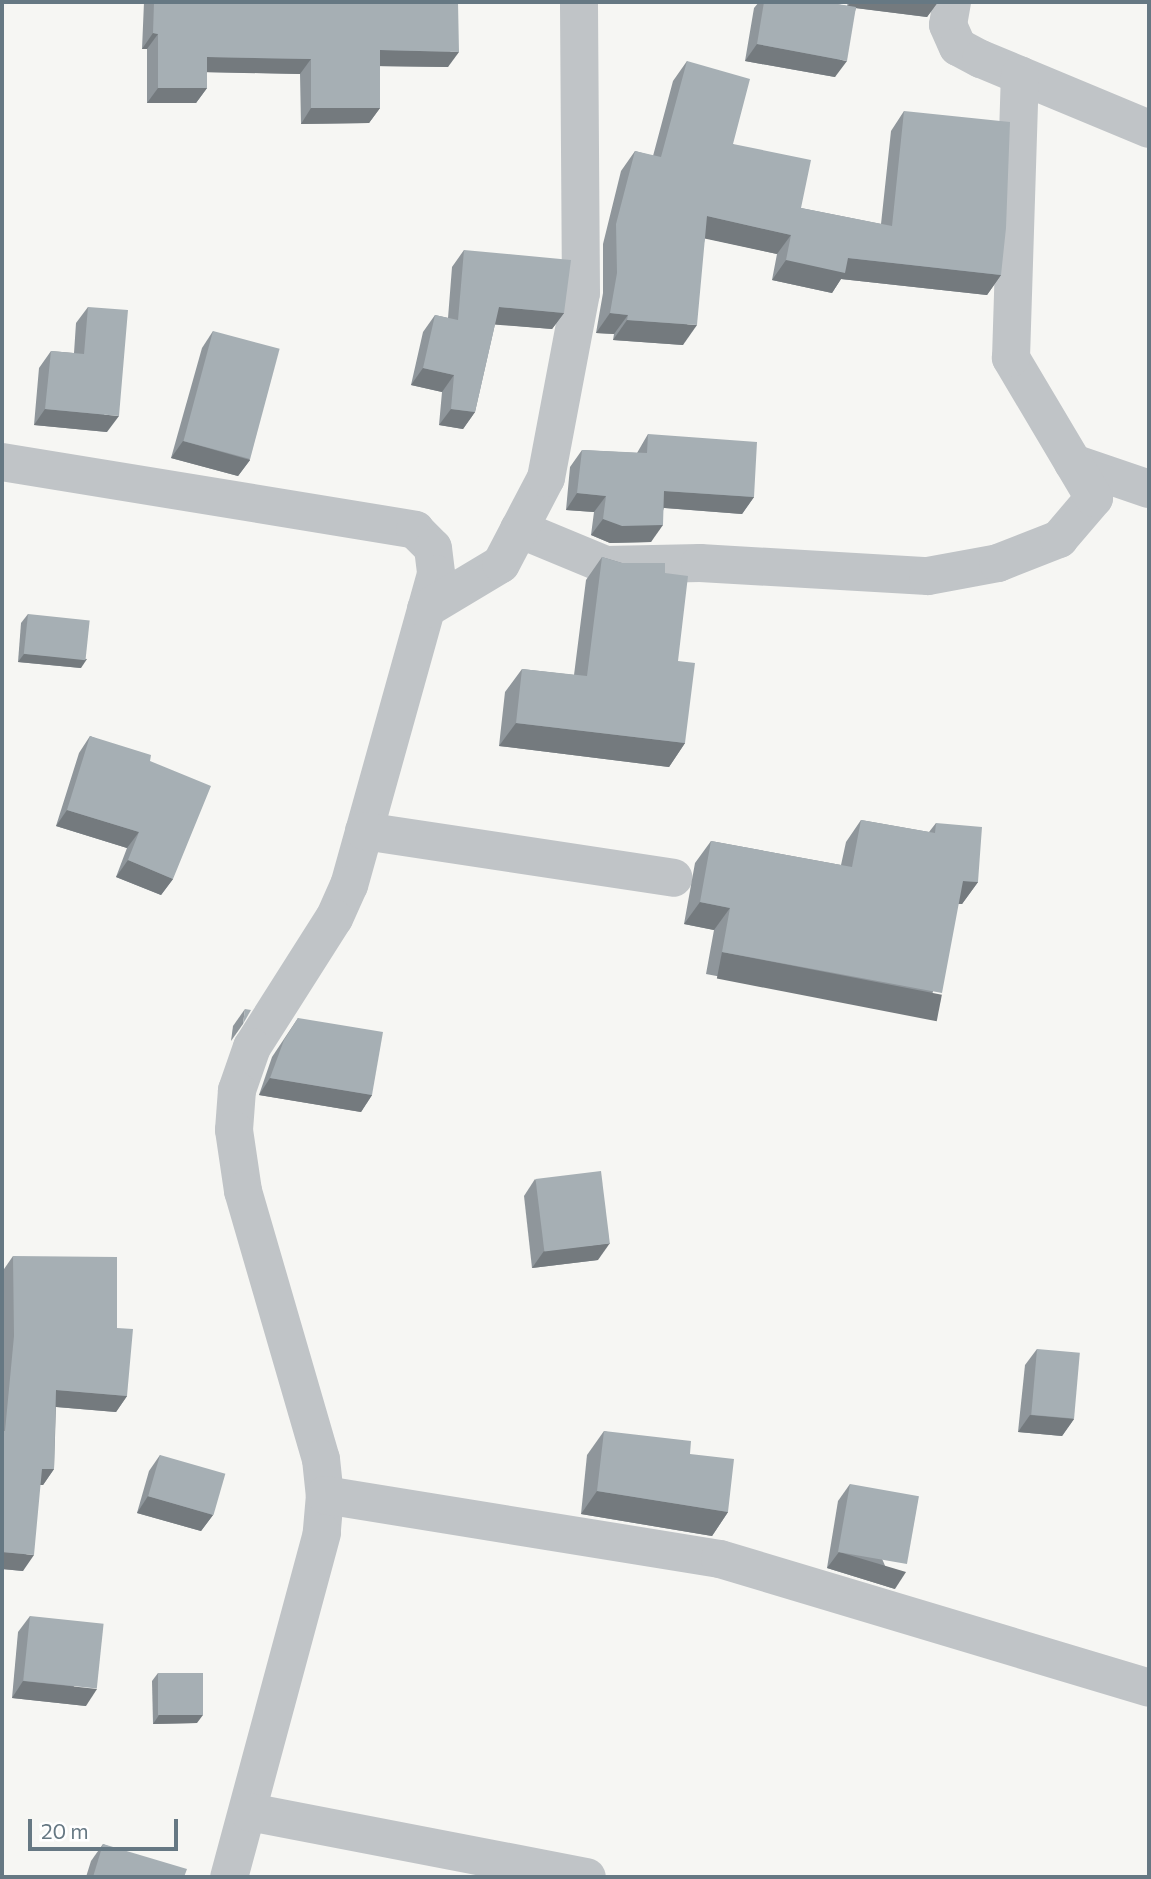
<!DOCTYPE html>
<html>
<head>
<meta charset="utf-8">
<style>
  body { margin:0 }
  #map { position:relative; width:1151px; height:1879px; overflow:hidden; background:#f6f6f3; font-family:Commissioner,sans-serif }
  div>[style] { position:absolute }
  [style*='--x'] { left:calc(var(--x)*1px); top:calc(var(--y)*1px); width:calc(var(--w)*1px); rotate:calc(var(--a)*1deg) }
  .minor>* { height:38px; margin:-19px; padding:0 19px; transform-origin:19px; border-radius:19px; background:#c0c4c7 }
  .wall>* { inset:0; background:#8f969b }
  .shaded-wall>* { inset:0; background:#747a7e; transform-origin:0 0 }
  .building>* { inset:0; background:#a6afb4; transform-origin:0 0 }
  span { translate:-50% -50%; white-space:nowrap; text-align:center; line-height:1.15; -webkit-text-stroke:7px #fff; paint-order:stroke }
  .frame { position:absolute; inset:0; border:4px solid #667883; pointer-events:none }
  .scale { position:absolute; left:28px; top:1819px; width:150px; height:32px; box-sizing:border-box; border:4px solid #667883; border-top:0; padding-left:9px; font-size:21px; line-height:24px; white-space:nowrap; color:#667883; -webkit-text-stroke:5px #fff; paint-order:stroke }
</style>
</head>
<body>
<div id="map">
  <div class="minor">
    <div style="--x:952;--y:2;--w:23;--a:100"></div>
    <div style="--x:948;--y:25;--w:24;--a:66"></div>
    <div style="--x:958;--y:47;--w:26;--a:28"></div>
    <div style="--x:981;--y:59;--w:182;--a:22.6"></div>
    <div style="--x:2;--y:462;--w:419;--a:9.3"></div>
    <div style="--x:415;--y:530;--w:25;--a:45"></div>
    <div style="--x:433;--y:548;--w:26;--a:83"></div>
    <div style="--x:436;--y:574;--w:323;--a:105.6"></div>
    <div style="--x:349;--y:885;--w:36;--a:114"></div>
    <div style="--x:334;--y:918;--w:153;--a:122.4"></div>
    <div style="--x:252;--y:1047;--w:46;--a:109.2"></div>
    <div style="--x:237;--y:1090;--w:40;--a:94.3"></div>
    <div style="--x:234;--y:1130;--w:62;--a:81.6"></div>
    <div style="--x:243;--y:1191;--w:279;--a:73.8"></div>
    <div style="--x:321;--y:1459;--w:36;--a:84"></div>
    <div style="--x:325;--y:1495;--w:38;--a:95"></div>
    <div style="--x:322;--y:1533;--w:356;--a:105.1"></div>
    <div style="--x:1073;--y:463;--w:80;--a:18.9"></div>
    <div style="--x:519;--y:529;--w:94;--a:22.5"></div>
    <div style="--x:606;--y:565;--w:94;--a:-1.2"></div>
    <div style="--x:700;--y:563;--w:228;--a:3.3"></div>
    <div style="--x:928;--y:576;--w:71;--a:-10.5"></div>
    <div style="--x:998;--y:563;--w:66;--a:-21.5"></div>
    <div style="--x:1059;--y:539;--w:54;--a:-49.5"></div>
    <div style="--x:1094;--y:498;--w:163;--a:-120.7"></div>
    <div style="--x:1011;--y:358;--w:283;--a:-88.2"></div>
    <div style="--x:426;--y:609;--w:87;--a:-31"></div>
    <div style="--x:501;--y:564;--w:97;--a:-62.4"></div>
    <div style="--x:546;--y:478;--w:188;--a:-79.3"></div>
    <div style="--x:581;--y:293;--w:291;--a:-90.4"></div>
    <div style="--x:364;--y:831;--w:313;--a:8.6"></div>
    <div style="--x:325;--y:1495;--w:400;--a:9.2"></div>
    <div style="--x:720;--y:1559;--w:448;--a:16.7"></div>
    <div style="--x:249;--y:1812;--w:344;--a:10.9"></div>
  </div>
  <div class="wall">
    <div style="clip-path:polygon(144px 2px,458px 2px,448px 67px,380px 66px,380px 108px,369px 123px,301px 124px,300px 74px,207px 72px,207px 88px,196px 103px,147px 103px,147px 49px,142px 49px)"></div>
    <div style="clip-path:polygon(759px 2px,825px 2px,847px 6px,848px 2px,938px 2px,927px 17px,856px 8px,835px 77px,745px 61px,754px 8px)"></div>
    <div style="clip-path:polygon(687px 61px,733px 144px,801px 208px,881px 224px,891px 131px,904px 111px,1001px 275px,987px 295px,841px 279px,832px 293px,772px 280px,777px 254px,705px 238px,683px 345px,613px 340px,614px 334px,596px 333px,603px 293px,603px 244px,621px 171px,635px 151px,653px 156px,673px 81px)"></div>
    <div style="clip-path:polygon(464px 250px,564px 313px,552px 329px,495px 324px,475px 412px,463px 429px,439px 425px,442px 392px,411px 385px,423px 332px,435px 315px,448px 318px,452px 267px)"></div>
    <div style="clip-path:polygon(88px 307px,107px 432px,34px 425px,39px 368px,51px 351px,74px 353px,76px 323px)"></div>
    <div style="clip-path:polygon(213px 331px,250px 460px,238px 476px,171px 458px,202px 348px)"></div>
    <div style="clip-path:polygon(648px 434px,754px 497px,742px 514px,664px 508px,651px 542px,610px 543px,591px 535px,594px 512px,566px 510px,570px 467px,582px 450px,637px 453px)"></div>
    <div style="clip-path:polygon(602px 557px,622px 563px,665px 573px,678px 661px,685px 743px,669px 767px,499px 746px,505px 692px,522px 669px,574px 675px,586px 580px)"></div>
    <div style="clip-path:polygon(28px 614px,81px 668px,18px 662px,21px 623px)"></div>
    <div style="clip-path:polygon(90px 736px,150px 761px,173px 879px,161px 895px,116px 877px,127px 848px,56px 826px,79px 753px)"></div>
    <div style="clip-path:polygon(861px 820px,929px 832px,936px 823px,978px 882px,962px 904px,958px 904px,926px 1016px,706px 974px,714px 930px,684px 924px,695px 863px,711px 841px,841px 865px,846px 842px)"></div>
    <div style="clip-path:polygon(245px 1009px,243px 1024px,231px 1041px,233px 1026px)"></div>
    <div style="clip-path:polygon(298px 1018px,372px 1095px,361px 1112px,259px 1095px,272px 1057px)"></div>
    <div style="clip-path:polygon(535px 1179px,598px 1260px,532px 1268px,524px 1196px)"></div>
    <div style="clip-path:polygon(13px 1256px,117px 1328px,127px 1396px,116px 1412px,56px 1407px,54px 1469px,43px 1485px,40px 1485px,23px 1571px,2px 1569px,2px 1272px)"></div>
    <div style="clip-path:polygon(1037px 1349px,1074px 1419px,1062px 1436px,1018px 1432px,1025px 1365px)"></div>
    <div style="clip-path:polygon(604px 1431px,690px 1454px,728px 1512px,712px 1536px,581px 1514px,587px 1455px)"></div>
    <div style="clip-path:polygon(160px 1455px,213px 1515px,201px 1531px,137px 1513px,149px 1471px)"></div>
    <div style="clip-path:polygon(850px 1484px,895px 1589px,827px 1568px,838px 1501px)"></div>
    <div style="clip-path:polygon(30px 1616px,86px 1706px,12px 1698px,18px 1632px)"></div>
    <div style="clip-path:polygon(158px 1673px,197px 1723px,153px 1724px,152px 1681px)"></div>
    <div style="clip-path:polygon(103px 1844px,184px 1877px,86px 1877px,91px 1861px)"></div>
  </div>
  <div class="shaded-wall">
    <div style="clip-path:polygon(851px 2px,938px 2px,927px 17px,847px 7px)"></div>
    <div style="clip-path:polygon(153px 33px,158px 34px,147px 49px,142px 49px)"></div>
    <div style="clip-path:polygon(757px 44px,847px 61px,835px 77px,745px 61px)"></div>
    <div style="clip-path:polygon(380px 50px,459px 52px,448px 67px,369px 66px)"></div>
    <div style="clip-path:polygon(207px 57px,311px 59px,300px 74px,197px 72px)"></div>
    <div style="clip-path:polygon(158px 88px,207px 88px,196px 103px,147px 103px)"></div>
    <div style="clip-path:polygon(311px 108px,380px 108px,369px 123px,301px 124px)"></div>
    <div style="clip-path:polygon(707px 216px,791px 235px,777px 254px,693px 236px)"></div>
    <div style="clip-path:polygon(848px 258px,1001px 275px,987px 295px,841px 279px,832px 293px,772px 280px,786px 260px)"></div>
    <div style="clip-path:polygon(499px 307px,564px 313px,552px 329px,487px 324px)"></div>
    <div style="clip-path:polygon(610px 313px,628px 315px,614px 334px,596px 333px)"></div>
    <div style="clip-path:polygon(627px 320px,697px 325px,683px 345px,613px 340px)"></div>
    <div style="clip-path:polygon(423px 368px,454px 375px,442px 392px,411px 385px)"></div>
    <div style="clip-path:polygon(45px 409px,119px 416px,107px 432px,34px 425px)"></div>
    <div style="clip-path:polygon(451px 409px,475px 412px,463px 429px,439px 425px)"></div>
    <div style="clip-path:polygon(183px 441px,250px 460px,238px 476px,171px 458px)"></div>
    <div style="clip-path:polygon(664px 491px,754px 497px,742px 514px,653px 507px)"></div>
    <div style="clip-path:polygon(577px 493px,606px 496px,594px 512px,566px 510px)"></div>
    <div style="clip-path:polygon(603px 519px,663px 525px,651px 542px,610px 543px,591px 535px)"></div>
    <div style="clip-path:polygon(24px 654px,87px 659px,81px 668px,18px 662px)"></div>
    <div style="clip-path:polygon(516px 723px,685px 743px,669px 767px,499px 746px)"></div>
    <div style="clip-path:polygon(67px 810px,139px 832px,127px 848px,56px 826px)"></div>
    <div style="clip-path:polygon(128px 860px,173px 879px,161px 895px,116px 877px)"></div>
    <div style="clip-path:polygon(963px 881px,978px 882px,962px 904px,947px 903px)"></div>
    <div style="clip-path:polygon(700px 902px,730px 908px,714px 930px,684px 924px)"></div>
    <div style="left:722px;top:952px;width:224px;height:27px;rotate:11deg"></div>
    <div style="clip-path:polygon(270px 1078px,372px 1095px,361px 1112px,259px 1095px)"></div>
    <div style="clip-path:polygon(610px 1243px,598px 1260px,532px 1268px,544px 1251px)"></div>
    <div style="clip-path:polygon(56px 1390px,127px 1396px,116px 1412px,45px 1406px)"></div>
    <div style="clip-path:polygon(1030px 1415px,1074px 1419px,1062px 1436px,1018px 1432px)"></div>
    <div style="clip-path:polygon(42px 1469px,54px 1469px,43px 1485px,31px 1485px)"></div>
    <div style="clip-path:polygon(597px 1491px,728px 1512px,712px 1536px,581px 1514px)"></div>
    <div style="clip-path:polygon(148px 1496px,213px 1515px,201px 1531px,137px 1513px)"></div>
    <div style="clip-path:polygon(2px 1552px,34px 1555px,23px 1571px,2px 1569px)"></div>
    <div style="clip-path:polygon(839px 1552px,906px 1572px,895px 1589px,827px 1568px)"></div>
    <div style="clip-path:polygon(23px 1681px,97px 1689px,86px 1706px,12px 1698px)"></div>
    <div style="clip-path:polygon(159px 1715px,203px 1715px,197px 1723px,153px 1724px)"></div>
  </div>
  <div class="building">
    <div style="clip-path:polygon(154px 2px,458px 2px,459px 52px,380px 50px,380px 108px,311px 108px,311px 59px,207px 57px,207px 88px,158px 88px,158px 34px,153px 33px)"></div>
    <div style="clip-path:polygon(764px 2px,825px 2px,856px 7px,847px 61px,757px 44px)"></div>
    <div style="clip-path:polygon(687px 61px,750px 79px,733px 144px,811px 160px,801px 208px,892px 226px,904px 111px,1010px 122px,1006px 228px,1001px 275px,848px 258px,845px 273px,786px 260px,791px 235px,707px 216px,697px 325px,627px 320px,628px 315px,610px 313px,617px 273px,616px 224px,635px 151px,661px 157px)"></div>
    <div style="clip-path:polygon(464px 250px,571px 260px,564px 313px,499px 307px,475px 412px,451px 409px,454px 375px,423px 368px,435px 315px,458px 320px)"></div>
    <div style="clip-path:polygon(88px 307px,128px 310px,119px 416px,45px 409px,51px 351px,84px 354px)"></div>
    <div style="left:213px;top:331px;width:69px;height:114px;rotate:15deg"></div>
    <div style="clip-path:polygon(648px 434px,757px 442px,754px 497px,664px 491px,663px 525px,622px 526px,603px 519px,606px 496px,577px 493px,582px 450px,647px 453px)"></div>
    <div style="clip-path:polygon(602px 557px,622px 563px,665px 563px,665px 573px,688px 576px,678px 661px,695px 663px,685px 743px,516px 723px,522px 669px,587px 676px)"></div>
    <div style="left:28px;top:614px;width:62px;height:40px;rotate:6deg"></div>
    <div style="clip-path:polygon(90px 736px,151px 755px,150px 761px,211px 786px,173px 879px,128px 860px,139px 832px,67px 810px)"></div>
    <div style="clip-path:polygon(861px 820px,935px 833px,936px 823px,982px 827px,978px 882px,963px 881px,942px 993px,722px 952px,730px 908px,700px 902px,711px 841px,852px 867px)"></div>
    <div style="clip-path:polygon(245px 1009px,251px 1010px,243px 1024px)"></div>
    <div style="clip-path:polygon(298px 1018px,383px 1032px,372px 1095px,270px 1078px,284px 1040px)"></div>
    <div style="left:601px;top:1171px;width:73px;height:66px;rotate:83deg"></div>
    <div style="clip-path:polygon(13px 1256px,117px 1257px,117px 1328px,133px 1329px,127px 1396px,56px 1390px,54px 1469px,42px 1469px,34px 1555px,2px 1552px,2px 1431px,5px 1431px,14px 1336px)"></div>
    <div style="left:1037px;top:1349px;width:43px;height:66px;rotate:5deg"></div>
    <div style="clip-path:polygon(604px 1431px,691px 1441px,690px 1454px,734px 1459px,728px 1512px,597px 1491px)"></div>
    <div style="left:160px;top:1455px;width:68px;height:43px;rotate:16deg"></div>
    <div style="left:850px;top:1484px;width:70px;height:69px;rotate:10deg"></div>
    <div style="left:30px;top:1616px;width:74px;height:65px;rotate:6deg"></div>
    <div style="left:158px;top:1673px;width:45px;height:42px"></div>
    <div style="clip-path:polygon(103px 1844px,187px 1869px,184px 1877px,93px 1877px)"></div>
  </div>
  <div class="frame"></div>
  <div class="scale">20 m</div>
</div>
</body>
</html>
